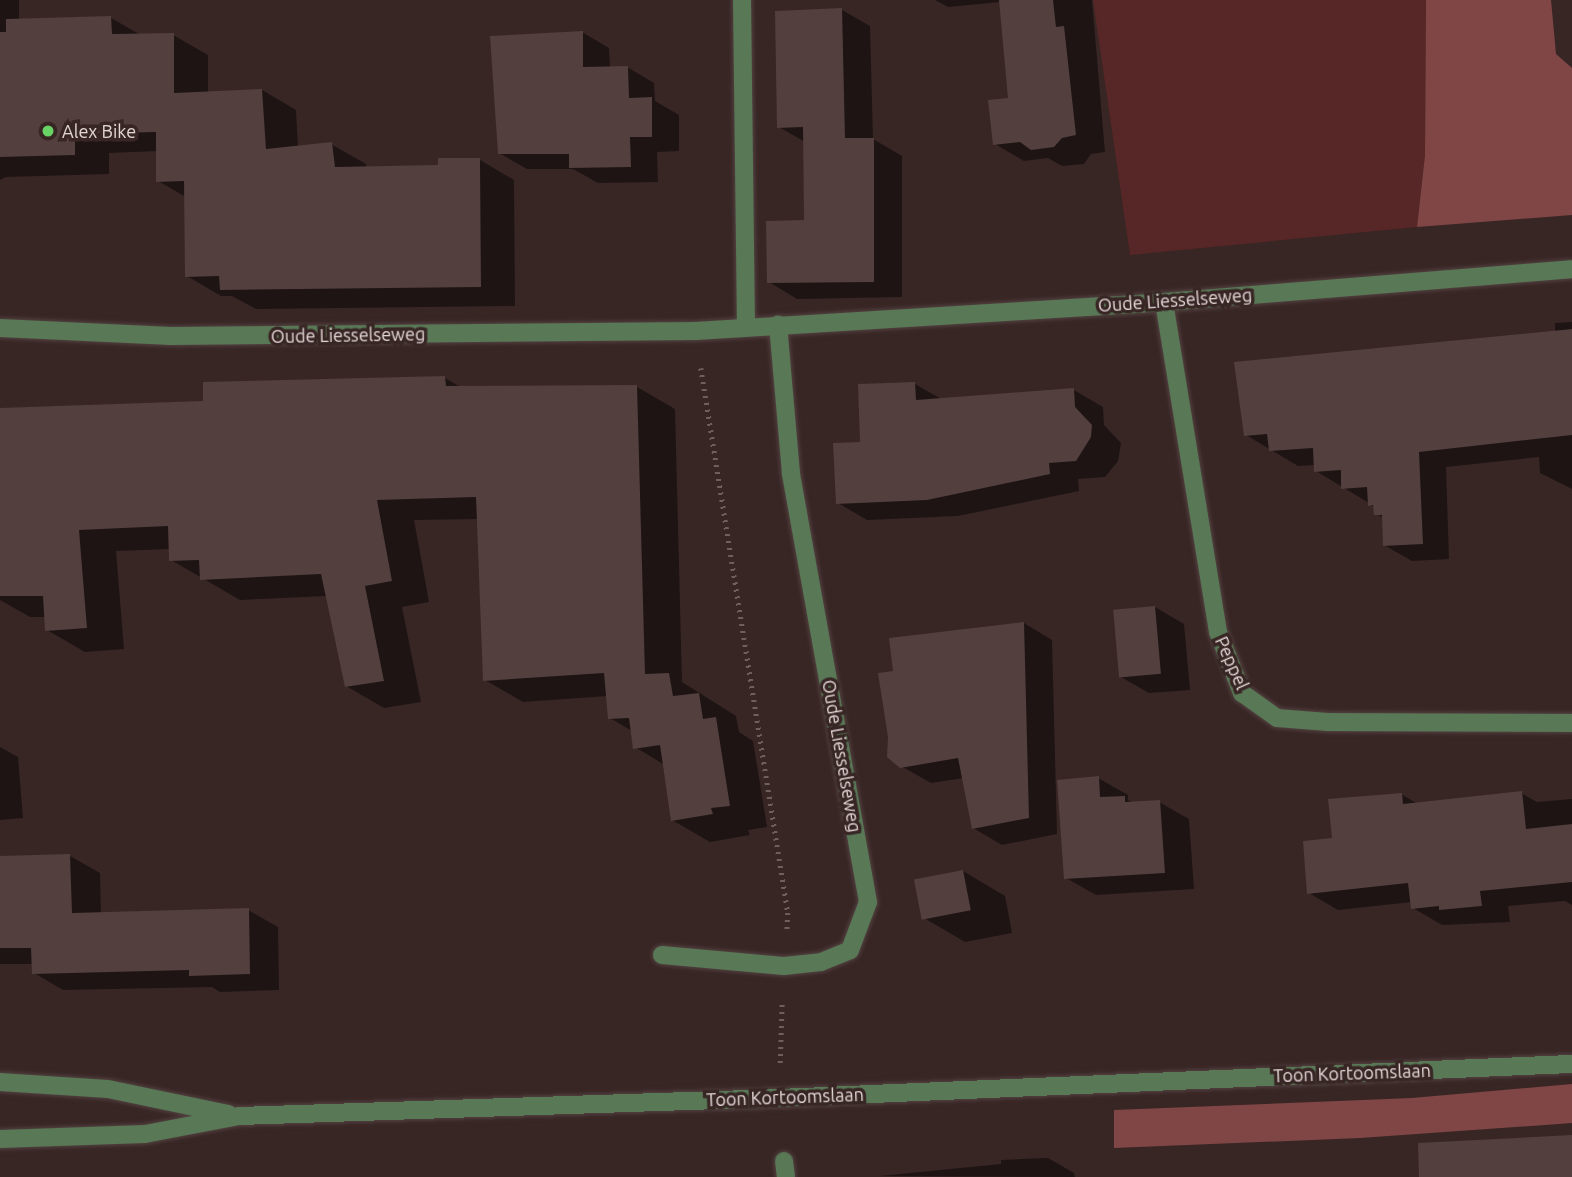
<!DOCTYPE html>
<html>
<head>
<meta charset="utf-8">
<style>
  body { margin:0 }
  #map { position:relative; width:1572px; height:1177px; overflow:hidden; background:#382625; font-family:Ubuntu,sans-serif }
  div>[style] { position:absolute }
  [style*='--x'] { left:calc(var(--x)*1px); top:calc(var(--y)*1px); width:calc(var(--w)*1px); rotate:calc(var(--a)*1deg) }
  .green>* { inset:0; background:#572626 }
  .forest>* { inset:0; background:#804645 }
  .shadow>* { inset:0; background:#0007 }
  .building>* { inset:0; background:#523f3e; transform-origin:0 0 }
  .path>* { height:4.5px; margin-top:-2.25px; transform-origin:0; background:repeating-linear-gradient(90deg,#6f5f5e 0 2px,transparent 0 7px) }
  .roads { filter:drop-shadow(0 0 2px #534241) drop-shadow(0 0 2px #534241) }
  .minor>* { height:18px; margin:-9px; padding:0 9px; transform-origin:9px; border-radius:9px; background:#587856 }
  .dots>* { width:19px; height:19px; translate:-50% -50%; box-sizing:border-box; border:4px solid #382625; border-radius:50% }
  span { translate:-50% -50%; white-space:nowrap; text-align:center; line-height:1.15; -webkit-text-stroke:7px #382625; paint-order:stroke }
  .poi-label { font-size:18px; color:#e3d7d6 }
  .left { translate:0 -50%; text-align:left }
  .street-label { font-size:18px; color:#e3d7d6 }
</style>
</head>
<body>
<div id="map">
  <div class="green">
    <div style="clip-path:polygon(1093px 0,1426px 0,1425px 155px,1417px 227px,1130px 255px)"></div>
  </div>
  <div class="forest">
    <div style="clip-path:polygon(1426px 0,1551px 0,1556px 54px,1572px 68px,1572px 215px,1417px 227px,1425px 155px)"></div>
    <div style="clip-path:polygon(1572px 1084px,1572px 1123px,1360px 1138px,1114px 1148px,1114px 1110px,1412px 1098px)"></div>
  </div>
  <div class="shadow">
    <div style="clip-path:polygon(0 0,19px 0,19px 20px,111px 18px,141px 35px,173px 35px,208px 55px,208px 93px,262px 90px,296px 110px,298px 147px,331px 144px,366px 164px,366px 168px,440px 167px,480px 160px,514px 180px,515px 306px,256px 309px,232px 296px,221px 296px,187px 276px,186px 197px,158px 181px,158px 151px,109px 153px,109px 174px,6px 177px,0 180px)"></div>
    <div style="clip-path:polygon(935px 0,1092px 0,1105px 152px,1091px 154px,1084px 164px,1062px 166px,1048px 158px,1024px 161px,995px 144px,1010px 99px,1000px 2px,948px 7px)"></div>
    <div style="clip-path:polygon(842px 10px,870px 26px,873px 139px,902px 156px,902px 297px,797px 299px,769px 282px,806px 221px,805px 142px,779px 127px)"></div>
    <div style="clip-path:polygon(582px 32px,609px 48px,610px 68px,627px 67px,654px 83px,655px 101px,679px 115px,679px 151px,657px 152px,658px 182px,598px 183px,573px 169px,527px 169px,499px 153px)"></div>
    <div style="clip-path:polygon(1572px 322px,1572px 489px,1540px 473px,1539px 457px,1446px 467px,1449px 559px,1412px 561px,1384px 545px,1384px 518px,1376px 514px,1375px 508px,1369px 503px,1316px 471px,1316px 465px,1298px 466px,1246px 435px,1555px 332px,1555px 323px)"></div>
    <div style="clip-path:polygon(445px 378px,462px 388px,637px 387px,675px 409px,682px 682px,736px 716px,739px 732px,753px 741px,767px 827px,748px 830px,750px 835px,710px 842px,672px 820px,663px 764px,635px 747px,632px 731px,610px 718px,608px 696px,523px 702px,485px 680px,479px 519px,414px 520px,429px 602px,402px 607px,421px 702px,384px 708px,346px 686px,327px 596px,240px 600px,171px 560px,170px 549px,116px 551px,124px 649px,85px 652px,47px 630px,46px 617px,30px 617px,0 600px,0 410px,205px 402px)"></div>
    <div style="clip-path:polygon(915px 384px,943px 400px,1074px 390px,1103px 407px,1104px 425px,1121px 443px,1118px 461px,1105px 477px,1078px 479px,1079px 491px,958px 516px,867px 520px,838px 503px,862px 444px)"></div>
    <div style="clip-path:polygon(1155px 607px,1184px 624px,1190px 690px,1149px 693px,1119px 676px)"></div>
    <div style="clip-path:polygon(1024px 623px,1052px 640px,1057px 834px,1002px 845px,973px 828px,964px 778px,931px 783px,901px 766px,895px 673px)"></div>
    <div style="clip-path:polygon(0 747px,18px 757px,23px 818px,0 820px)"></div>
    <div style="clip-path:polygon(1098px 778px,1128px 795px,1128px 800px,1135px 803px,1159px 802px,1189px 819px,1194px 889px,1096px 895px,1066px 878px)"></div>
    <div style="clip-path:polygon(1521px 793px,1537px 802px,1572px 799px,1572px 905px,1565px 901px,1508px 906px,1510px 922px,1442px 925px,1413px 908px,1412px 902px,1338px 910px,1309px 893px,1334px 840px,1401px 794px,1418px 804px)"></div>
    <div style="clip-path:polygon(70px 856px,100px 873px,101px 914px,248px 910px,278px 927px,279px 990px,220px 992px,212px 987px,63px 990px,34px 973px,33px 964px,0 964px,0 858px)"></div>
    <div style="clip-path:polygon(963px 871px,1005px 896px,1012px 933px,965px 942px,924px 918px)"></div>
    <div style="clip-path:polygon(1048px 1158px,1074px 1173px,1075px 1177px,880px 1176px,1001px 1164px,1001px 1160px)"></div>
  </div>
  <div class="building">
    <div style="clip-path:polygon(999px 0,1053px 0,1056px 27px,1064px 26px,1076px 135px,1062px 138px,1054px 147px,1031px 150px,1020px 142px,993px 145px,988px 100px,1008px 98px)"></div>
    <div style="clip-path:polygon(842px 8px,845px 138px,874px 138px,874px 282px,767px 283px,766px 221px,804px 220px,803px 127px,777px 128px,775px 11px)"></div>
    <div style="clip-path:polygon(111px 16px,112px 34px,174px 33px,174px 93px,262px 89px,266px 149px,332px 142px,335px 167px,438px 165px,438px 158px,480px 158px,481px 287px,220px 290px,219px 276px,185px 277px,184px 181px,156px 182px,156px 132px,75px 134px,75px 155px,0 157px,0 32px,6px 32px,6px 19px)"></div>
    <div style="clip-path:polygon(583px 31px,583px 67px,628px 66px,629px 98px,652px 97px,652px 137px,630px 137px,631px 167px,569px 168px,569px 154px,498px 154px,490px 36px)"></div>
    <div style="clip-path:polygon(1572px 329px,1572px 435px,1419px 452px,1423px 544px,1383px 546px,1382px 515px,1374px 515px,1373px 505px,1368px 506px,1367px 487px,1341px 489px,1341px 470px,1314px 472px,1313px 448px,1269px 451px,1267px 434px,1244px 436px,1234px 362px)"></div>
    <div style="clip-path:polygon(445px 376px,446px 386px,637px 385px,645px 674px,669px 673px,673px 696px,699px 693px,703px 719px,716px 717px,730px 806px,711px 808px,713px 814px,671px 821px,660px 745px,633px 749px,629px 718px,608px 719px,604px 673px,483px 681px,476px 497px,377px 500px,392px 581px,365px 586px,384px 681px,345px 687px,321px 574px,200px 580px,199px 560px,169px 561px,168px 526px,79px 530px,87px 628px,45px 631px,43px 596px,0 596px,0 408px,203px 401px,203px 382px)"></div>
    <div style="clip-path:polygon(915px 382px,916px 400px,1074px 388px,1075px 407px,1092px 425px,1091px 437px,1076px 461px,1049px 463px,1050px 474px,927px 500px,836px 504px,833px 443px,860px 442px,858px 384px)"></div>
    <div style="left:1155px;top:606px;width:68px;height:42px;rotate:85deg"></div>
    <div style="clip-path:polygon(1024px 622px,1029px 818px,972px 829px,958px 758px,900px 768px,887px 757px,888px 737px,878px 673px,893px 671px,889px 638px)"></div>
    <div style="clip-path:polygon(1099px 776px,1100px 797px,1125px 796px,1125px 802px,1160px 800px,1165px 873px,1064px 879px,1057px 780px)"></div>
    <div style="clip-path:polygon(1522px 791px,1526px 829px,1572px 824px,1572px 882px,1480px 891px,1482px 906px,1439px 910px,1439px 906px,1411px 909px,1408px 883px,1307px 894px,1303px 841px,1332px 838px,1328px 799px,1402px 793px,1403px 804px)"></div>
    <div style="clip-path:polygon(70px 854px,72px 913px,249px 908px,250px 974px,189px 976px,189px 970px,32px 974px,31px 948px,0 948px,0 856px)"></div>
    <div style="left:963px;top:870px;width:41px;height:50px;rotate:79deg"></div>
    <div style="clip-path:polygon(1572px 1135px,1572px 1177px,1419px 1177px,1418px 1143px)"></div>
  </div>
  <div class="path">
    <div style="--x:701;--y:368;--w:552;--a:80.93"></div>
    <div style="--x:788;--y:913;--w:17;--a:93"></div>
    <div style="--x:780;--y:1063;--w:62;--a:-88.2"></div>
  </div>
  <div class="roads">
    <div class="minor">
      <div style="--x:742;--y:0;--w:327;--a:89.3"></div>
      <div style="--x:1164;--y:302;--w:334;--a:80.7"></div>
      <div style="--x:1218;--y:632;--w:66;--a:68.5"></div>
      <div style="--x:1242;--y:693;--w:43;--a:35.5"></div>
      <div style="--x:1277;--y:718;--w:51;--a:4.5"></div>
      <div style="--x:1328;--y:722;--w:244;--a:0.2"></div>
      <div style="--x:0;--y:328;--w:171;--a:2.7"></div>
      <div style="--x:171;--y:336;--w:525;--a:-0.55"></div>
      <div style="--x:696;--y:331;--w:469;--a:-3.5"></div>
      <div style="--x:1164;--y:302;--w:409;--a:-4.6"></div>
      <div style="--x:662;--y:955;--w:122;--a:5.2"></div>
      <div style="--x:784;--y:966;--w:37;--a:-6"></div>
      <div style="--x:821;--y:962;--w:31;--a:-22"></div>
      <div style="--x:850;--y:950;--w:51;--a:-69.4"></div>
      <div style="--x:868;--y:902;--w:436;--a:-100.2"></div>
      <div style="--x:791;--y:473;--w:149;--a:-95"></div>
      <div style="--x:0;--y:1082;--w:108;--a:3.7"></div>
      <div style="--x:108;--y:1089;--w:123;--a:11.8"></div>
      <div style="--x:0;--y:1139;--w:145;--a:-2"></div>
      <div style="--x:145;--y:1134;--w:96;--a:-10.8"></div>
      <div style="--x:239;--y:1116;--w:540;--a:-1.91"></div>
      <div style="--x:779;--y:1098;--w:794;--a:-2.46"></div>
      <div style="--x:784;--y:1161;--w:16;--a:83"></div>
    </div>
  </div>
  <div class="dots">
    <div style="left:48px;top:131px;background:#68d465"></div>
  </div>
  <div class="poi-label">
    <span class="left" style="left:62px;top:131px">Alex Bike</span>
  </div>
  <div class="street-label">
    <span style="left:1175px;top:300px;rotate:-4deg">Oude Liesselseweg</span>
    <span style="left:348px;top:335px;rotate:-1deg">Oude Liesselseweg</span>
    <span style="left:1232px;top:663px;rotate:66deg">Peppel</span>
    <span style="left:842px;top:756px;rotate:80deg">Oude Liesselseweg</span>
    <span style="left:1352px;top:1073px;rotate:-2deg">Toon Kortoomslaan</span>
    <span style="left:785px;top:1097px;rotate:-2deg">Toon Kortoomslaan</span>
  </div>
</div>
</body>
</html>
